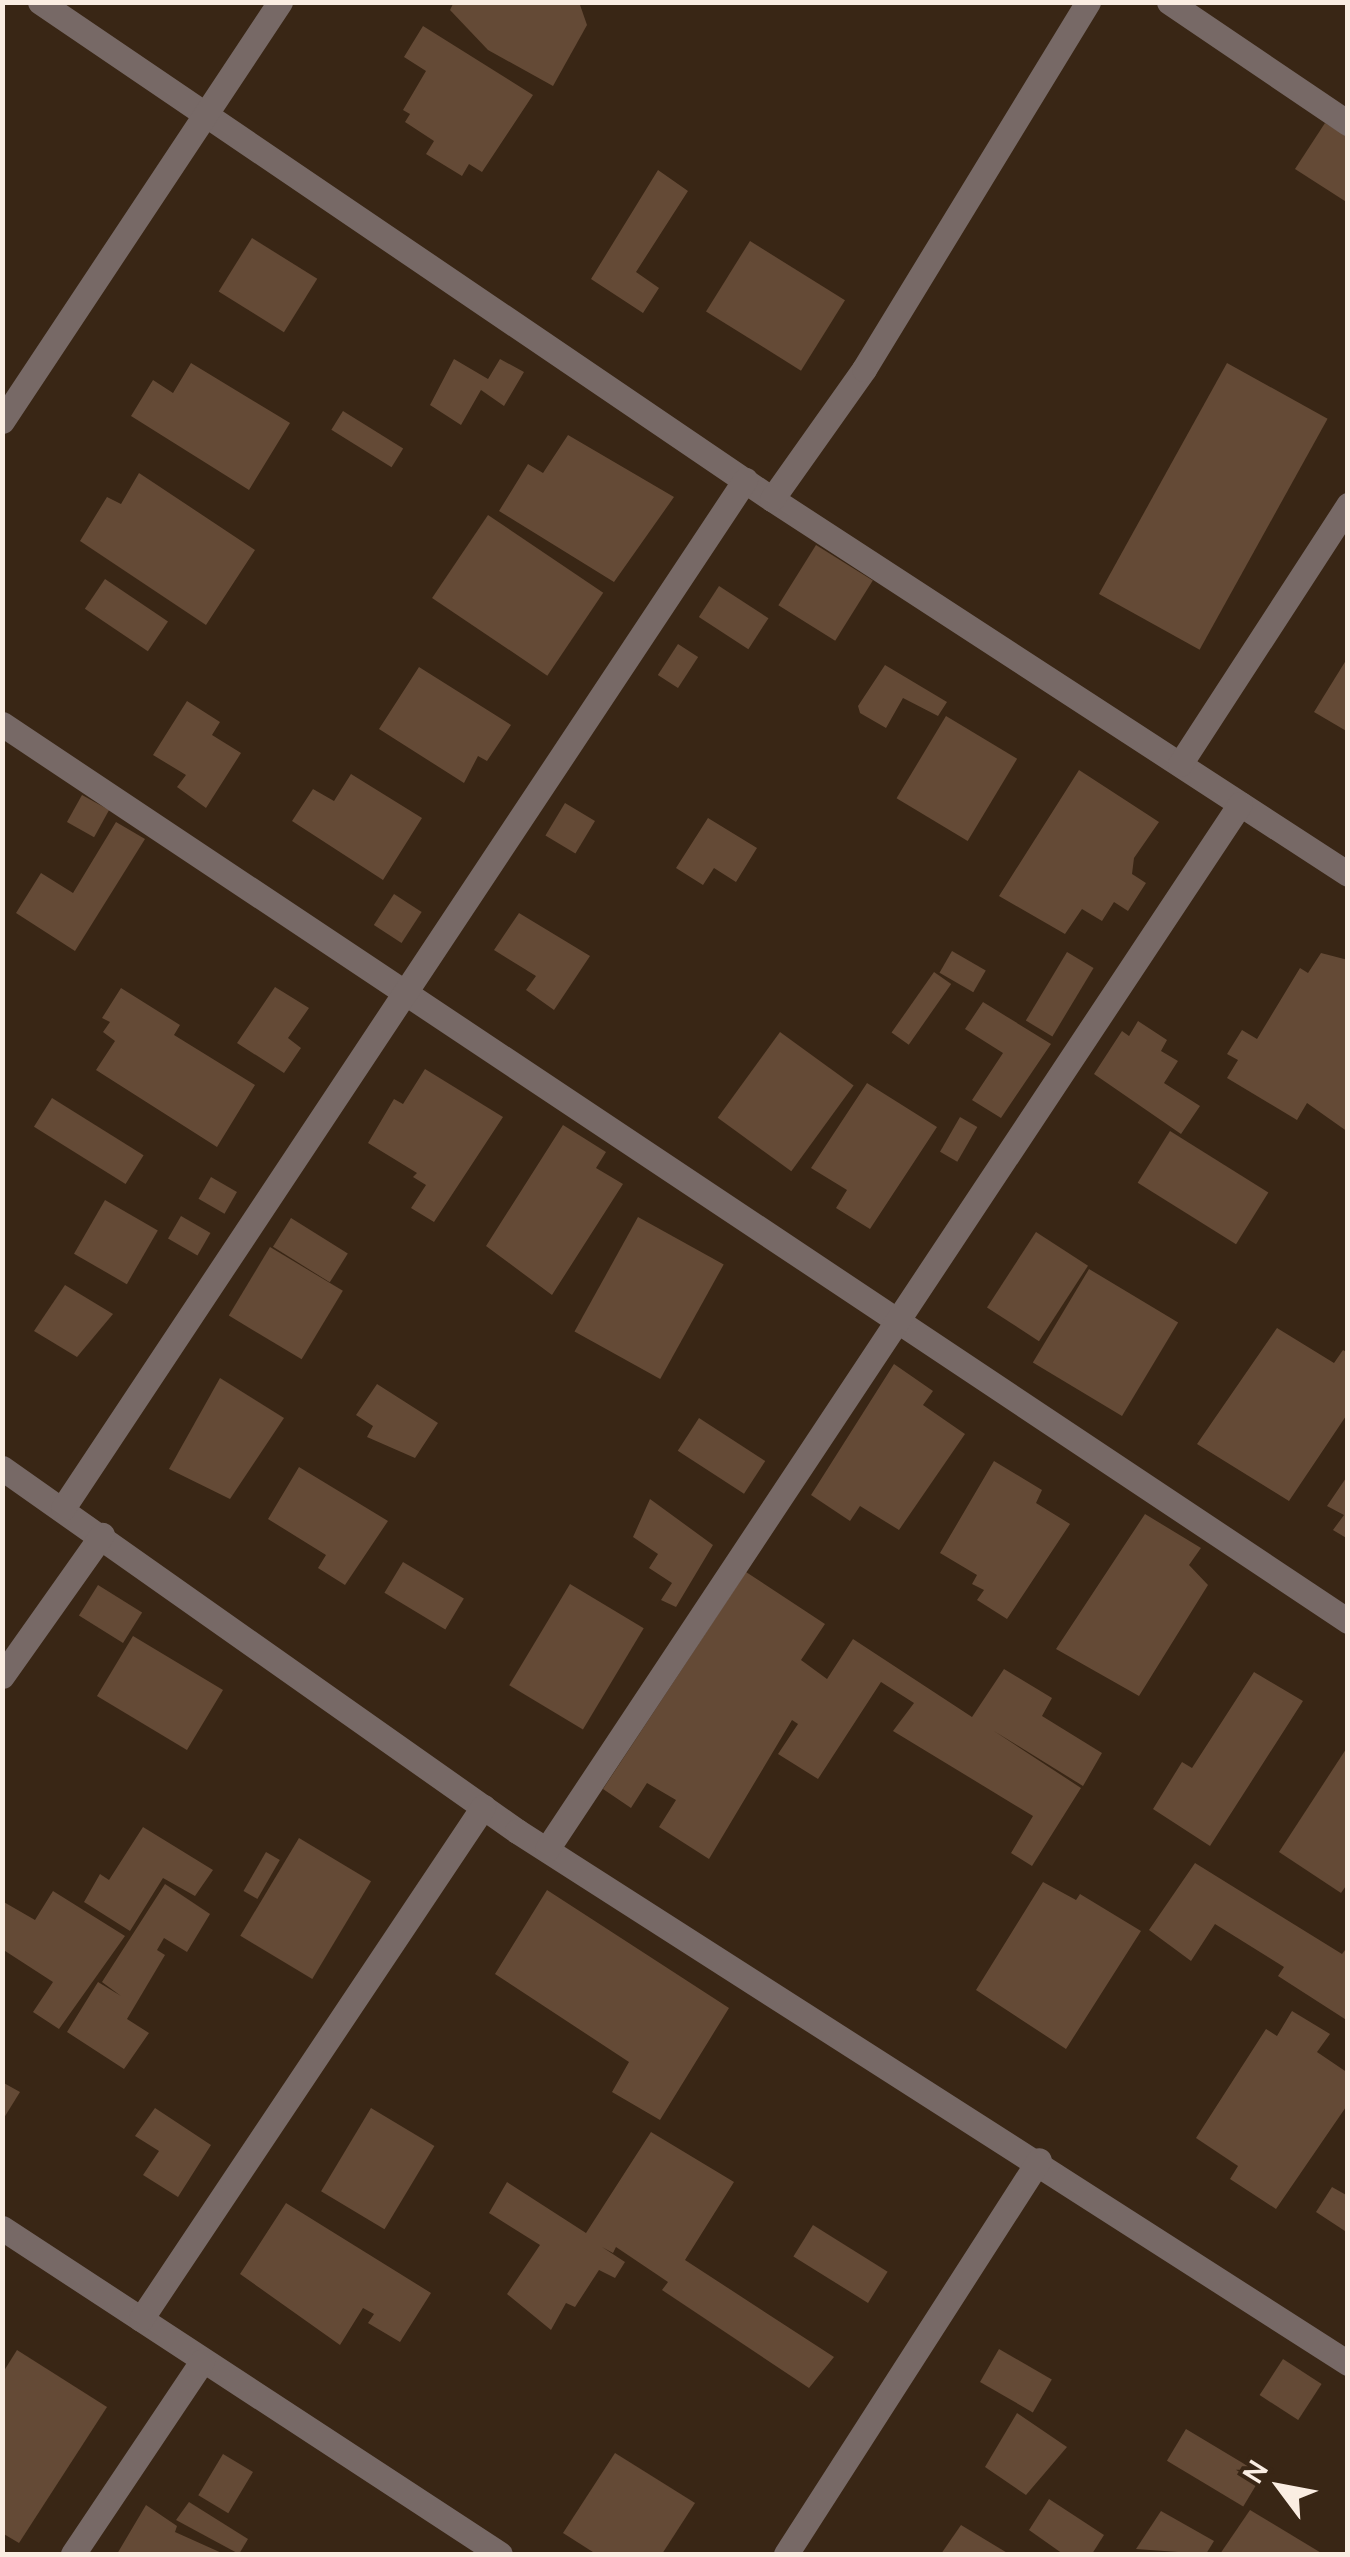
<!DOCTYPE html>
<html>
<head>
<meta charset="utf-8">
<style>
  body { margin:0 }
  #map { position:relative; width:1350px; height:2557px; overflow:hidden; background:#392615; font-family:Manrope,sans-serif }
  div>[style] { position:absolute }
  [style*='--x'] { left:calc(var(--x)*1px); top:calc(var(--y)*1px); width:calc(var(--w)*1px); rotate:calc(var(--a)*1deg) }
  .building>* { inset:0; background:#644a36; transform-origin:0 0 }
  .minor>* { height:25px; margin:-12.5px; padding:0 12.5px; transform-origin:12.5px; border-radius:12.5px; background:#776966 }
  span { translate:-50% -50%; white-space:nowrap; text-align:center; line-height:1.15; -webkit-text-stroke:8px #392615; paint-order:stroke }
  .frame { position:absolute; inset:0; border:5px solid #faede2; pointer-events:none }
  .north { position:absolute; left:1230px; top:2437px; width:100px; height:100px; -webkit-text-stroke:8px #392615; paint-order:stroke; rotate:302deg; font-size:28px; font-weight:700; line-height:40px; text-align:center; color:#faede2 }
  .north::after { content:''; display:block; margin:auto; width:35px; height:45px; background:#faede2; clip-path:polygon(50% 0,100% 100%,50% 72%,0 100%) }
</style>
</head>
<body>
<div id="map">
  <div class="building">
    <div style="clip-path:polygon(454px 2px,579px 2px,587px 25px,553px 86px,488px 50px,450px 10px)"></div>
    <div style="clip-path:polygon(423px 26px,533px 95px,482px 172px,469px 164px,462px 176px,426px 154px,434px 141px,405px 122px,410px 114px,403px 110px,426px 71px,404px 57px)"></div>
    <div style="clip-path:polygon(1325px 123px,1348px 137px,1348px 203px,1295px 169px)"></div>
    <div style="clip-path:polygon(658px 170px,688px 191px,636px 272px,659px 288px,643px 313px,591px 279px)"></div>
    <div style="left:252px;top:238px;width:77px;height:63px;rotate:32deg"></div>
    <div style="left:750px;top:241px;width:112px;height:83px;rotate:32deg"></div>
    <div style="clip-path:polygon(454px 359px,488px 379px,500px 359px,524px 372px,504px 406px,481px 390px,461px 425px,430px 405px)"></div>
    <div style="clip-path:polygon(191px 363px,290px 423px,249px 490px,131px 416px,153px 380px,173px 393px)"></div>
    <div style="left:1227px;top:363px;width:115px;height:264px;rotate:29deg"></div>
    <div style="left:343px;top:411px;width:71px;height:22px;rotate:32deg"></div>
    <div style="clip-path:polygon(568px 435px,674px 497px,614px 582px,499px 511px,528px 464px,543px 473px)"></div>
    <div style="clip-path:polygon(139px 473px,255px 550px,206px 625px,80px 541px,107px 497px,121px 504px)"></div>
    <div style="left:488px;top:515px;width:139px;height:100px;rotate:34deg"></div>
    <div style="left:816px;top:545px;width:67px;height:71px;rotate:32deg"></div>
    <div style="left:105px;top:579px;width:76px;height:36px;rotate:34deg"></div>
    <div style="left:719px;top:586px;width:59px;height:37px;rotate:33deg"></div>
    <div style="left:678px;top:644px;width:24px;height:37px;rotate:33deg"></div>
    <div style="clip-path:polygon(1348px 657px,1348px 732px,1314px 712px)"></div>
    <div style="clip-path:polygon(885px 665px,947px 702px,938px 716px,903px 698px,886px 728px,860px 713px,858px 706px)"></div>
    <div style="clip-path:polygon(419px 667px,511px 725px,487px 761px,478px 756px,464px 783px,379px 729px)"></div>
    <div style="clip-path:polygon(187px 701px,220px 722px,212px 735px,241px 753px,206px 808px,177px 787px,186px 775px,153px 755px)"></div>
    <div style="left:946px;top:716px;width:83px;height:96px;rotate:31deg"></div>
    <div style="clip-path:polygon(1079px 770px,1159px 822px,1134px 858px,1132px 874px,1146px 883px,1128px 911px,1114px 902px,1102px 921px,1082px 909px,1065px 934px,999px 896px)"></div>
    <div style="clip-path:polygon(351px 774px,422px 818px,383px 880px,292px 821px,313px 789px,334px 801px)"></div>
    <div style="left:82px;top:795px;width:31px;height:31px;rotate:29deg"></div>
    <div style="left:565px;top:803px;width:35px;height:38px;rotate:31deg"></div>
    <div style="clip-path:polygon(708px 818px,757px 848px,736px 882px,714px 868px,703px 885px,676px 868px)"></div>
    <div style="clip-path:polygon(116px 822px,145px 839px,75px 951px,16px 913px,41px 873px,73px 893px)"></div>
    <div style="left:394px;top:894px;width:33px;height:37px;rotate:33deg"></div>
    <div style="clip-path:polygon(519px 913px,590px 956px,554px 1010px,526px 990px,536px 976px,494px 950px)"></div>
    <div style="left:952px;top:951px;width:39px;height:25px;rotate:30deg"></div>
    <div style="left:1067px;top:952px;width:31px;height:80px;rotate:31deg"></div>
    <div style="clip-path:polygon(1321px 953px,1348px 960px,1348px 1132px,1307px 1103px,1297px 1120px,1227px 1078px,1238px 1060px,1227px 1054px,1242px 1030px,1257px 1039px,1300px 968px,1308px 973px)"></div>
    <div style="left:934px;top:972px;width:21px;height:74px;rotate:35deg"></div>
    <div style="clip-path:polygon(275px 987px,309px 1008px,288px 1038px,301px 1048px,284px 1073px,237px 1043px)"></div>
    <div style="clip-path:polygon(121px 988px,180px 1025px,174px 1035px,255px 1085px,217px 1147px,96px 1070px,115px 1041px,103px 1032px,110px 1022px,102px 1018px)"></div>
    <div style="clip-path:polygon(983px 1002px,1051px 1044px,1001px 1118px,972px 1100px,1003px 1053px,965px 1029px)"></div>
    <div style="clip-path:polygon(1138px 1021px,1167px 1040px,1161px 1051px,1178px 1061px,1164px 1083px,1200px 1106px,1181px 1134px,1094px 1074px,1122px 1031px,1129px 1036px)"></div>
    <div style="left:780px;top:1032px;width:91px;height:106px;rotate:36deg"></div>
    <div style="clip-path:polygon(425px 1069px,503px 1117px,434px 1222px,411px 1208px,426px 1185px,413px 1177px,417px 1173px,368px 1143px,394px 1099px,403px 1104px)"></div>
    <div style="clip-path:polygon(867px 1083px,937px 1127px,870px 1229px,836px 1208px,847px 1190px,811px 1168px)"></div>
    <div style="left:52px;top:1098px;width:108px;height:34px;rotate:32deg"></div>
    <div style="left:960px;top:1117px;width:20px;height:40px;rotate:30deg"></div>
    <div style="clip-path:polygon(563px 1125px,606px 1152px,596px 1168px,623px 1184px,552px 1295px,486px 1246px)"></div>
    <div style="left:1170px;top:1131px;width:116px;height:61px;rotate:32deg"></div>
    <div style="left:211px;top:1177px;width:30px;height:25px;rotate:30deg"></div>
    <div style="left:105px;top:1200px;width:61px;height:62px;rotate:30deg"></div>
    <div style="left:181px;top:1216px;width:34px;height:26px;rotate:30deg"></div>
    <div style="left:638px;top:1217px;width:98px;height:131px;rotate:29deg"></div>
    <div style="left:291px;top:1218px;width:67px;height:34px;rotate:32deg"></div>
    <div style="left:1036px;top:1232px;width:62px;height:90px;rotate:33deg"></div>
    <div style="left:270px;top:1247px;width:85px;height:80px;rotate:31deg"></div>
    <div style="left:1089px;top:1269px;width:104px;height:109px;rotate:31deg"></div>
    <div style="clip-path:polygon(65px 1285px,113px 1314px,77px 1357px,34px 1331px)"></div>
    <div style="clip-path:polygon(1277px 1328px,1334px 1363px,1343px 1350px,1348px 1353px,1348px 1413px,1289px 1501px,1197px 1444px)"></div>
    <div style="clip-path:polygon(894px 1364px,933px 1391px,923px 1405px,965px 1434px,899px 1530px,860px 1506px,850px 1521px,811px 1495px)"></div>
    <div style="clip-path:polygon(220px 1378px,284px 1418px,230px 1499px,169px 1469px)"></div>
    <div style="clip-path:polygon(377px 1384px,438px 1423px,415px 1458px,367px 1437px,373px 1426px,356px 1415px)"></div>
    <div style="left:699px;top:1418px;width:79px;height:39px;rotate:33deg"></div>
    <div style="clip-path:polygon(994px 1461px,1042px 1490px,1036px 1503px,1070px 1524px,1007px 1619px,977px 1600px,984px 1590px,972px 1584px,977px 1575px,940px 1553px)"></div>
    <div style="clip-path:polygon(299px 1467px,388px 1521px,345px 1585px,318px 1568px,326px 1555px,268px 1519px)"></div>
    <div style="clip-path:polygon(1348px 1475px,1348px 1539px,1333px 1530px,1344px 1515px,1327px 1506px)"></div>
    <div style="clip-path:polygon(650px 1499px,713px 1545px,676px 1607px,661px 1600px,672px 1583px,649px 1568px,658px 1554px,633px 1537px)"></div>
    <div style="clip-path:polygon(1145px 1514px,1201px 1548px,1189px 1565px,1208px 1585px,1139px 1696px,1056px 1649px)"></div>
    <div style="left:403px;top:1562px;width:71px;height:36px;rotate:31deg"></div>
    <div style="clip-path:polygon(746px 1572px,825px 1624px,801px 1660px,827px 1679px,853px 1639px,972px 1717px,1004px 1669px,1052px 1698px,1042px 1716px,1102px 1753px,1083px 1786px,994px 1731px,1081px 1788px,1032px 1866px,1011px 1853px,1033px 1816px,893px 1731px,914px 1703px,881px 1682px,818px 1779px,778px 1754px,798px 1724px,792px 1720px,709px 1859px,659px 1827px,676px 1800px,647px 1783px,631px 1808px,603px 1789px)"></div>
    <div style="left:570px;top:1584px;width:86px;height:118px;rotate:31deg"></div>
    <div style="left:98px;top:1585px;width:52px;height:36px;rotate:32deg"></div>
    <div style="left:133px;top:1636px;width:105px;height:70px;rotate:31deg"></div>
    <div style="clip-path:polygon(1254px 1672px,1303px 1701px,1210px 1846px,1153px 1809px,1182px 1762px,1192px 1768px)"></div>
    <div style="clip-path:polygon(1348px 1746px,1348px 1883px,1341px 1893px,1279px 1852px)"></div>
    <div style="clip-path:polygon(143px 1827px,213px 1870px,195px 1896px,163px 1878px,130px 1931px,84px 1902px,100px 1874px,109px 1880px)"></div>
    <div style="left:299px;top:1838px;width:84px;height:114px;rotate:31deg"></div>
    <div style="left:266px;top:1852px;width:16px;height:45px;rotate:30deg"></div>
    <div style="clip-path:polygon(1195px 1863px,1342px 1954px,1348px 1946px,1348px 2021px,1278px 1976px,1284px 1967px,1215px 1924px,1191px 1961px,1149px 1930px)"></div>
    <div style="clip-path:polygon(1043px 1882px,1076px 1900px,1080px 1894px,1141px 1931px,1066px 2049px,976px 1990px)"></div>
    <div style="clip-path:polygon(165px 1884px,210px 1914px,187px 1952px,164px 1938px,157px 1950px,165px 1955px,127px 2019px,149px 2033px,124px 2069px,67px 2032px,98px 1982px,121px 1996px,102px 1982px)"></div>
    <div style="clip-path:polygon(547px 1890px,729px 2008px,660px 2120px,612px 2092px,629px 2062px,495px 1974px)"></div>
    <div style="clip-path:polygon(53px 1891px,125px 1936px,59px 2029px,33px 2012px,53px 1982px,2px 1949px,2px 1901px,35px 1920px)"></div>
    <div style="clip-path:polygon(1292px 2011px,1330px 2034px,1317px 2052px,1348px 2073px,1348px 2104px,1276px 2209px,1230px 2179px,1238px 2166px,1196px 2138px,1266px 2029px,1277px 2036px)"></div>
    <div style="clip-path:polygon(2px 2082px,20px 2092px,2px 2121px)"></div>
    <div style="clip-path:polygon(155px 2108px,211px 2145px,178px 2197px,143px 2175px,159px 2151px,135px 2136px)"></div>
    <div style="left:371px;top:2108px;width:74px;height:97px;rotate:31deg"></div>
    <div style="clip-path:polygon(651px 2132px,734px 2182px,685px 2260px,834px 2357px,809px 2388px,662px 2290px,668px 2282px,616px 2247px,613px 2253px,602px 2247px,625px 2262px,615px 2278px,599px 2270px,575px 2307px,566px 2303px,551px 2330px,507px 2294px,540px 2245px,489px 2213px,507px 2182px,586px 2233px)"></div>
    <div style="clip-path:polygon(1332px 2187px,1348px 2196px,1348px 2233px,1316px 2212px)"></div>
    <div style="clip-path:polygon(286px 2203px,431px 2293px,400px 2342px,368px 2323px,374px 2314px,363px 2308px,340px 2345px,240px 2274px)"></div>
    <div style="left:813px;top:2225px;width:88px;height:37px;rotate:32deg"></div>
    <div style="left:999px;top:2349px;width:61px;height:38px;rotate:30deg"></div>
    <div style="clip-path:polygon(17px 2350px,107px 2407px,19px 2543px,2px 2533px,2px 2374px)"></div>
    <div style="left:1283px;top:2359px;width:46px;height:43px;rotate:33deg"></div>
    <div style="clip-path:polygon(1017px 2413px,1067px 2447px,1026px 2495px,985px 2467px)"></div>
    <div style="left:1186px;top:2429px;width:89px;height:37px;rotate:31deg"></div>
    <div style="clip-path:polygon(615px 2453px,695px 2503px,662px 2554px,596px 2554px,563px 2533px)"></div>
    <div style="left:223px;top:2454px;width:35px;height:48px;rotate:31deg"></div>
    <div style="clip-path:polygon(1049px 2499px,1104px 2535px,1092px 2554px,1063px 2554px,1029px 2530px)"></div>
    <div style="clip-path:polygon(189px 2502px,248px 2539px,239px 2554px,176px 2520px)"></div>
    <div style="clip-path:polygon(146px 2505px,177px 2526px,175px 2532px,224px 2554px,117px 2554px)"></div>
    <div style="clip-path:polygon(1250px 2510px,1323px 2554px,1220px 2554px)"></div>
    <div style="clip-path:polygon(1161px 2511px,1214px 2541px,1206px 2554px,1136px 2549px)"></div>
    <div style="clip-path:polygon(961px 2525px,1009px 2554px,941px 2554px)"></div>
  </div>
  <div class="minor">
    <div style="--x:40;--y:2;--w:885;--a:34.18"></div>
    <div style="--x:772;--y:499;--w:687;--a:33.07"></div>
    <div style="--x:1169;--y:2;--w:216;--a:34.1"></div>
    <div style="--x:2;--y:421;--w:503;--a:-56.44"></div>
    <div style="--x:772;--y:499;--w:159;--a:-54.7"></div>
    <div style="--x:864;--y:369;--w:430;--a:-58.6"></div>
    <div style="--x:2;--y:724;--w:1618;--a:33.68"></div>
    <div style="--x:1180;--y:764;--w:309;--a:-57"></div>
    <div style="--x:2;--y:1468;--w:630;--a:35.18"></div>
    <div style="--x:517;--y:1831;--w:987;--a:32.63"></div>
    <div style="--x:63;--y:1508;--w:1234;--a:-56.44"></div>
    <div style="--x:2;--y:1676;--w:173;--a:-54.7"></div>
    <div style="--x:547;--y:1849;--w:1254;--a:-56.45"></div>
    <div style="--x:2;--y:2228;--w:595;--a:33.21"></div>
    <div style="--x:141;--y:2319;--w:616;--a:-56.26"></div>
    <div style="--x:73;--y:2554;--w:232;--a:-56.2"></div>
    <div style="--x:786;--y:2554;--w:468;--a:-57.3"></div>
  </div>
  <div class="frame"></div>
  <div class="north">N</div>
</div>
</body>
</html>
